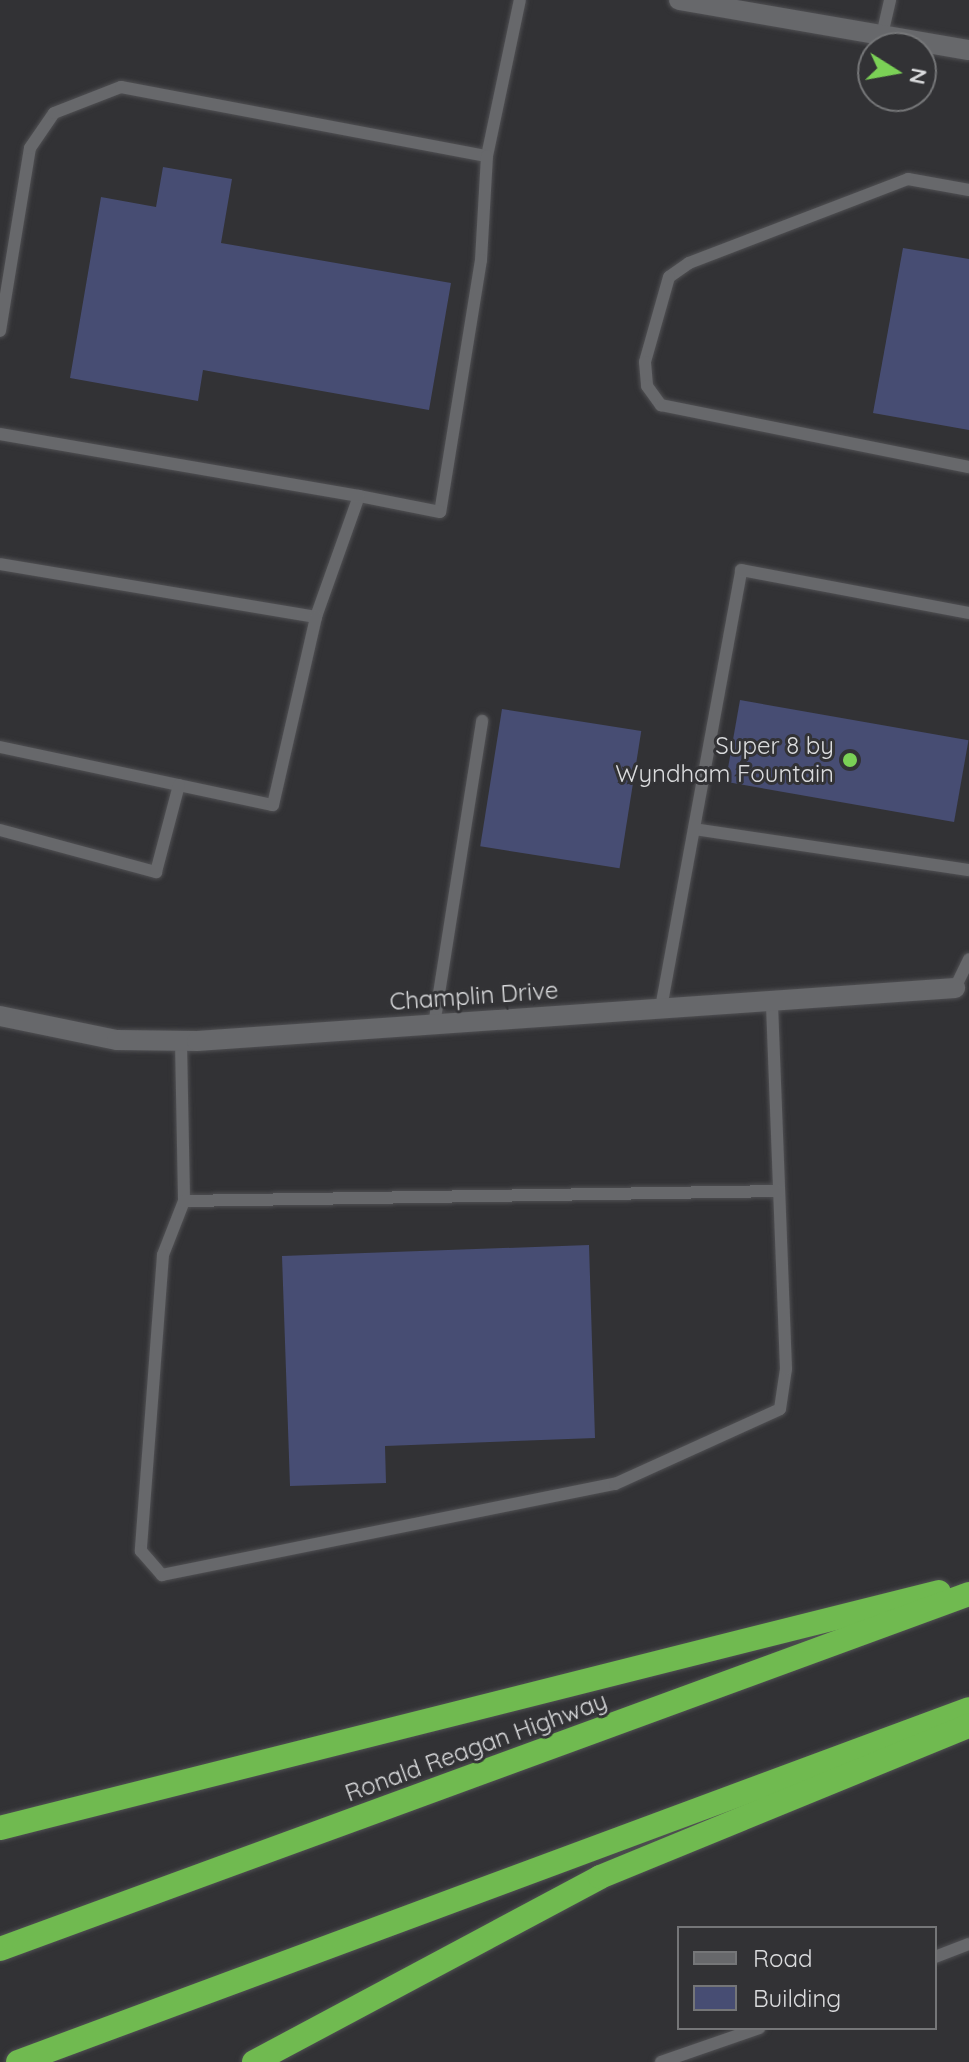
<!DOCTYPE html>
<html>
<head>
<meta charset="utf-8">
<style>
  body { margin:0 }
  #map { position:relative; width:969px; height:2062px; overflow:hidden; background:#323235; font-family:Quicksand,sans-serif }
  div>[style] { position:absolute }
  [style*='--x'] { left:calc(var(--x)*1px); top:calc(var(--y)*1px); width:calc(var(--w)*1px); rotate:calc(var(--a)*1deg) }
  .building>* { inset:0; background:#474d73; transform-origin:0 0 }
  .roads { filter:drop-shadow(0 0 2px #505053) drop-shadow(0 0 2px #505053) }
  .lane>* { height:12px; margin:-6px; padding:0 6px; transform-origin:6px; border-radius:6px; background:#67686b }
  .street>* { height:20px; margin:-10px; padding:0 10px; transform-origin:10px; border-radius:10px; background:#67686b }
  .highway>* { height:24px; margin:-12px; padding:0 12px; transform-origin:12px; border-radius:12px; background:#70ba50 }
  .dots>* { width:22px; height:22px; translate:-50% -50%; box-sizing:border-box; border:4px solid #323235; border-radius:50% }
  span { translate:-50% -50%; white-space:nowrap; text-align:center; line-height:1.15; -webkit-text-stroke:6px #323235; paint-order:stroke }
  .poi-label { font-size:24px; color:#dadbdd }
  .right { translate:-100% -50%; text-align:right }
  .street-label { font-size:24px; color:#dadbdd }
  .legend { position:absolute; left:677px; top:1926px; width:260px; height:104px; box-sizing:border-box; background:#323235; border:2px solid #757678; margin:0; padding:10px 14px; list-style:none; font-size:24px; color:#dadbdd }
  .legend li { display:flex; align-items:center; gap:16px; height:40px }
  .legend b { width:40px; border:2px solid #757678 }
  .north { position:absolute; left:857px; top:32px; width:80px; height:80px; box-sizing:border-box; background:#323235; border:2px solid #757678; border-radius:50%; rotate:101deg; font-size:22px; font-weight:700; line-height:32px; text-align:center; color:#dadbdd }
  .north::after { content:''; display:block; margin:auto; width:28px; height:36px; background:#7bd156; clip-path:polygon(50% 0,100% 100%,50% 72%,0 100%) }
</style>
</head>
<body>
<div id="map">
  <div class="building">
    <div style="clip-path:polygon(163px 167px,232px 179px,221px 243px,451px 283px,429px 410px,203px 370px,198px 401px,70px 378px,101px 197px,156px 207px)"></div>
    <div style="clip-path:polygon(903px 248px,969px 259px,969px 430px,873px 413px)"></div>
    <div style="left:740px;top:700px;width:232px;height:83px;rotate:10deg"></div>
    <div style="left:502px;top:709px;width:141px;height:139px;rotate:9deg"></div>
    <div style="clip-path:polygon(589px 1245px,595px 1438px,385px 1446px,386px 1483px,290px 1486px,282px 1256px)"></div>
  </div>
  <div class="roads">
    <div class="lane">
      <div style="--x:882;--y:35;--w:36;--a:-77"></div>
      <div style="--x:487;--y:156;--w:159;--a:-78.1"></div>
      <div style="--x:969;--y:190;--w:62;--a:-169.8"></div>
      <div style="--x:908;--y:179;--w:235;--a:159"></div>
      <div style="--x:689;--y:263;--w:24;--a:145"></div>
      <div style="--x:669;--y:277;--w:88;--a:105.8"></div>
      <div style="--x:645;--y:362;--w:24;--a:85"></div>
      <div style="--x:647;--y:386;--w:24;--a:54"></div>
      <div style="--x:661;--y:405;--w:314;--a:11.4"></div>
      <div style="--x:0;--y:331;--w:185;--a:-80.7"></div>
      <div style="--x:30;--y:148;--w:42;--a:-55.6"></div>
      <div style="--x:54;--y:113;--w:72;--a:-21.2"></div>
      <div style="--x:121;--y:87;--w:372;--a:10.7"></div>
      <div style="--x:487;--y:156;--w:104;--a:93.3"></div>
      <div style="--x:481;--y:260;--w:255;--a:99.2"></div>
      <div style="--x:440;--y:512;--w:83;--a:-168.8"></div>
      <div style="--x:359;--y:496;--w:128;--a:109.6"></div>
      <div style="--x:316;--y:617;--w:320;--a:-170.5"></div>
      <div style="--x:0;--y:434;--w:364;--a:9.8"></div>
      <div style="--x:0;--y:747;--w:279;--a:12"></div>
      <div style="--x:273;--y:805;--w:193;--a:-77.1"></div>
      <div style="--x:694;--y:829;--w:278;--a:8.5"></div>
      <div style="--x:0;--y:830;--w:162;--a:15.1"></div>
      <div style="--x:156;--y:872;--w:90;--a:-75.2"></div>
      <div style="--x:955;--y:988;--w:32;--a:-64"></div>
      <div style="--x:661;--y:1008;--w:445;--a:-79.6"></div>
      <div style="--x:741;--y:570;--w:232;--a:10.7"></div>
      <div style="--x:434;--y:1025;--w:308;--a:-81"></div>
      <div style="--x:181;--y:1042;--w:159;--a:88.9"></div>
      <div style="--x:184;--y:1201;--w:58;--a:111.3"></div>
      <div style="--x:163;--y:1255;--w:297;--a:94.3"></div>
      <div style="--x:141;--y:1551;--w:32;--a:49"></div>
      <div style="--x:162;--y:1575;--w:462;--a:-11.4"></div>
      <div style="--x:615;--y:1484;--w:181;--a:-24.4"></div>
      <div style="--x:780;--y:1409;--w:40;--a:-81.5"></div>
      <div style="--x:786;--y:1369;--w:368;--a:-92.2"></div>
      <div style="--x:184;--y:1201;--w:595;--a:-0.96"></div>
      <div style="--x:935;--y:1957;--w:36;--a:-21"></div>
      <div style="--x:661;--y:2062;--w:104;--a:-19.1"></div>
    </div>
    <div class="street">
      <div style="--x:679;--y:0;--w:294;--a:9.8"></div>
      <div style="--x:0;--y:1016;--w:119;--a:11.6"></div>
      <div style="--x:117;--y:1040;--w:80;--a:0.7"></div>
      <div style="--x:197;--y:1041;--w:760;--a:-4"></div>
    </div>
    <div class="highway">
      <div style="--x:0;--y:1828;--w:968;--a:-14.11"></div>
      <div style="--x:0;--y:1949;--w:1032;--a:-20.12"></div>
      <div style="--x:18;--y:2062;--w:1014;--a:-20.36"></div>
      <div style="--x:254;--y:2062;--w:392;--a:-28.1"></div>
      <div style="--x:600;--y:1877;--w:399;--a:-22.3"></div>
    </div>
  </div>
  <div class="dots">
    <div style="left:850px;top:760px;background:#7bd156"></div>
  </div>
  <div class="poi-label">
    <span class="right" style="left:834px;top:760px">Super 8 by<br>Wyndham Fountain</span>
  </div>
  <div class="street-label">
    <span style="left:474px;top:996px;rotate:-4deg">Champlin Drive</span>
    <span style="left:476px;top:1747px;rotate:-20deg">Ronald Reagan Highway</span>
  </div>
  <ul class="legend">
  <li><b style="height:10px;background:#67686b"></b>Road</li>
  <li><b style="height:22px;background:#474d73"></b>Building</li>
  </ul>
  <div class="north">N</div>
</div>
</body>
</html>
